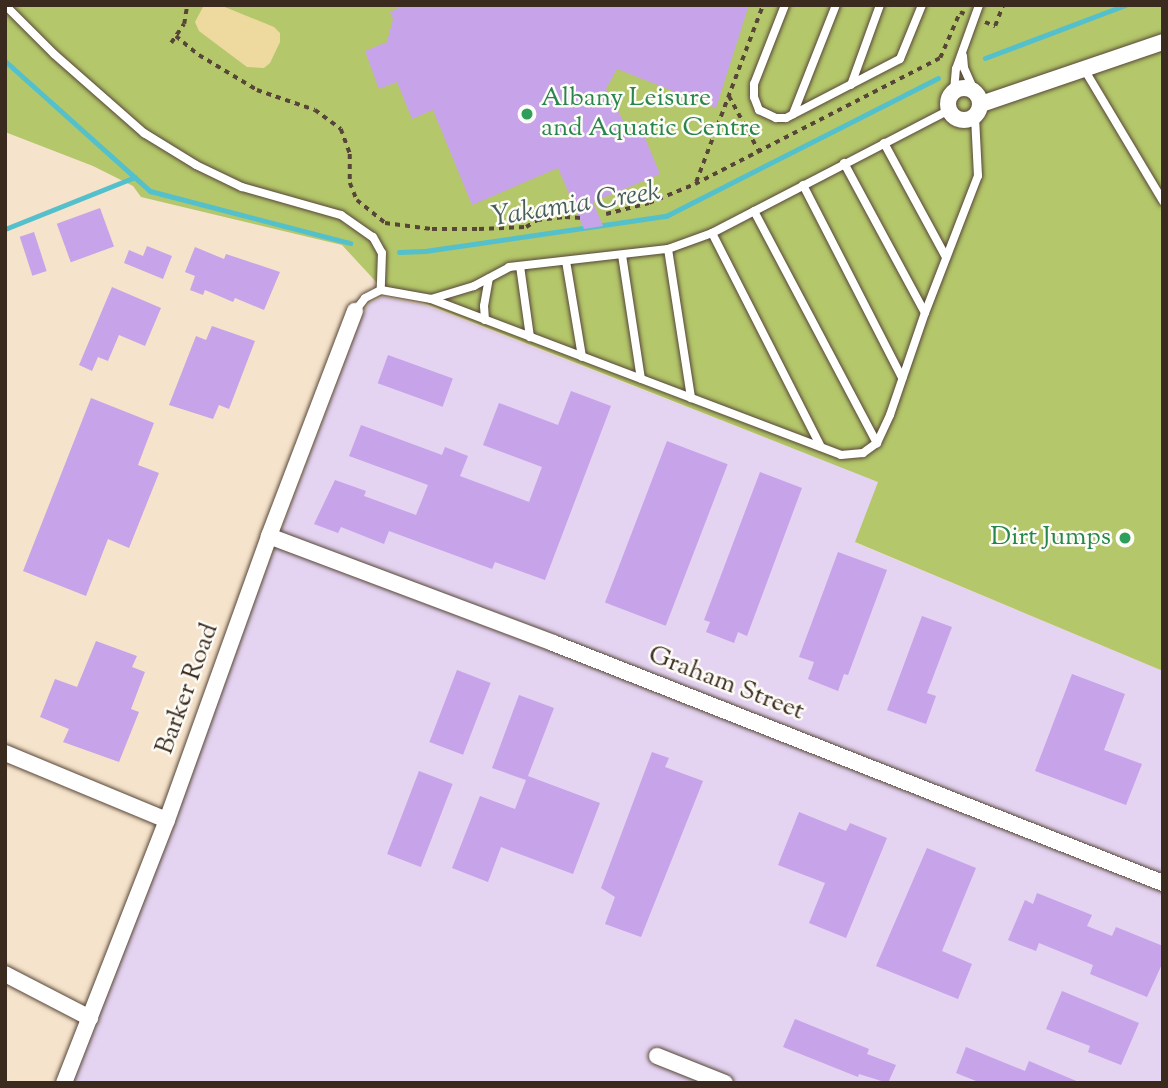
<!DOCTYPE html>
<html>
<head>
<meta charset="utf-8">
<style>
  body { margin:0 }
  #map { position:relative; width:1168px; height:1088px; overflow:hidden; background:#f6e3cb; font-family:"Sorts Mill Goudy",serif }
  div>[style] { position:absolute }
  [style*='--x'] { left:calc(var(--x)*1px); top:calc(var(--y)*1px); width:calc(var(--w)*1px); rotate:calc(var(--a)*1deg) }
  .built>* { inset:0; background:#e4d3f1 }
  .green>* { inset:0; background:#b4c76a }
  .sand>* { inset:0; background:#eeda9e }
  .stream>* { height:5px; margin:-2.5px; padding:0 2.5px; transform-origin:2.5px; border-radius:2.5px; background:#54c0cc }
  .building>* { inset:0; background:#c7a3e9; transform-origin:0 0 }
  .path>* { height:3.5px; margin-top:-1.75px; transform-origin:0; background:repeating-linear-gradient(90deg,#574638 0 5px,transparent 0 10px) }
  .roads { filter:drop-shadow(0 0 2px #574638) drop-shadow(0 0 2px #574638) }
  .service>* { height:8px; margin:-4px; padding:0 4px; transform-origin:4px; border-radius:4px; background:#fff }
  .minor>* { height:16px; margin:-8px; padding:0 8px; transform-origin:8px; border-radius:8px; background:#fff }
  .minor>.ring { margin:-8px; padding:0; box-sizing:content-box; background:none; border:16px solid #fff; border-radius:50% }
  .dots>* { width:19px; height:19px; translate:-50% -50%; box-sizing:border-box; border:4px solid #fdfcf7; border-radius:50% }
  span { translate:-50% -50%; white-space:nowrap; text-align:center; line-height:1.15; -webkit-text-stroke:5px #fdfcf7; paint-order:stroke }
  .leisure-label { font-size:26px; color:#27864d }
  .left { translate:0 -50%; text-align:left }
  .right { translate:-100% -50%; text-align:right }
  .street-label { font-size:26px; color:#3b2a1e }
  .water-label { font-size:28px; color:#445e5b; font-style:italic }
  .frame { position:absolute; inset:0; border:7px solid #3b2a1e; pointer-events:none }
</style>
</head>
<body>
<div id="map">
  <div class="built">
    <div style="clip-path:polygon(383px 297px,427px 306px,879px 482px,856px 543px,1163px 671px,1163px 1083px,72px 1083px,363px 314px,370px 303px)"></div>
  </div>
  <div class="green">
    <div style="clip-path:polygon(5px 5px,1163px 5px,1163px 671px,855px 542px,878px 482px,379px 285px,342px 245px,141px 197px,133px 186px,93px 166px,5px 132px)"></div>
  </div>
  <div class="sand">
    <div style="clip-path:polygon(204px 5px,220px 5px,274px 27px,280px 33px,280px 42px,270px 63px,264px 68px,247px 67px,199px 31px,195px 22px)"></div>
  </div>
  <div class="stream">
    <div style="--x:985;--y:58;--w:150;--a:-20.7"></div>
    <div style="--x:5;--y:61;--w:195;--a:41.9"></div>
    <div style="--x:150;--y:191;--w:207;--a:14.6"></div>
    <div style="--x:5;--y:229;--w:140;--a:-21.8"></div>
    <div style="--x:399;--y:252;--w:26;--a:-2"></div>
    <div style="--x:425;--y:251;--w:244;--a:-8.3"></div>
    <div style="--x:666;--y:216;--w:305;--a:-26.9"></div>
  </div>
  <div class="building">
    <div style="clip-path:polygon(404px 5px,749px 5px,716px 108px,617px 69px,606px 89px,632px 137px,643px 133px,660px 174px,593px 202px,603px 226px,584px 229px,558px 168px,472px 205px,433px 110px,412px 119px,397px 82px,379px 89px,365px 51px,387px 42px,393px 19px,390px 12px)"></div>
    <div style="left:100px;top:208px;width:41px;height:46px;rotate:70deg"></div>
    <div style="left:34px;top:232px;width:41px;height:15px;rotate:72deg"></div>
    <div style="clip-path:polygon(147px 246px,172px 256px,163px 279px,124px 263px,129px 250px,143px 256px)"></div>
    <div style="clip-path:polygon(195px 247px,224px 259px,226px 254px,280px 272px,264px 310px,235px 298px,233px 302px,205px 290px,203px 295px,190px 290px,195px 276px,185px 272px)"></div>
    <div style="clip-path:polygon(112px 287px,161px 308px,145px 346px,119px 335px,108px 361px,98px 357px,92px 371px,79px 365px)"></div>
    <div style="clip-path:polygon(212px 326px,255px 341px,229px 409px,219px 405px,213px 419px,169px 405px,196px 336px,206px 340px)"></div>
    <div style="left:388px;top:355px;width:69px;height:30px;rotate:20deg"></div>
    <div style="clip-path:polygon(571px 391px,611px 406px,545px 580px,495px 562px,492px 569px,389px 531px,384px 544px,341px 527px,338px 533px,314px 524px,335px 480px,366px 491px,364px 496px,416px 515px,428px 485px,349px 456px,361px 425px,442px 455px,445px 447px,468px 456px,460px 476px,529px 502px,542px 467px,483px 445px,499px 403px,558px 425px)"></div>
    <div style="clip-path:polygon(91px 398px,154px 423px,138px 465px,159px 473px,129px 548px,108px 539px,86px 596px,23px 571px)"></div>
    <div style="left:667px;top:441px;width:65px;height:173px;rotate:21deg"></div>
    <div style="clip-path:polygon(760px 472px,802px 488px,747px 636px,738px 632px,734px 643px,706px 632px,710px 622px,704px 620px)"></div>
    <div style="clip-path:polygon(838px 552px,887px 570px,848px 675px,844px 674px,838px 691px,808px 679px,814px 662px,799px 657px)"></div>
    <div style="clip-path:polygon(922px 616px,952px 627px,927px 693px,936px 696px,926px 724px,887px 710px)"></div>
    <div style="clip-path:polygon(96px 641px,137px 656px,132px 667px,145px 672px,131px 709px,139px 712px,119px 762px,63px 742px,69px 729px,40px 717px,55px 679px,77px 687px)"></div>
    <div style="left:457px;top:670px;width:36px;height:77px;rotate:21deg"></div>
    <div style="clip-path:polygon(1072px 674px,1125px 694px,1104px 750px,1142px 764px,1126px 805px,1035px 771px)"></div>
    <div style="clip-path:polygon(519px 695px,554px 708px,528px 776px,600px 803px,573px 874px,501px 847px,488px 882px,452px 868px,480px 796px,515px 809px,526px 780px,492px 768px)"></div>
    <div style="clip-path:polygon(652px 752px,669px 758px,665px 767px,703px 781px,641px 937px,605px 924px,615px 897px,601px 888px)"></div>
    <div style="left:419px;top:771px;width:36px;height:89px;rotate:21deg"></div>
    <div style="clip-path:polygon(799px 812px,846px 831px,850px 823px,887px 838px,846px 938px,809px 923px,825px 883px,778px 865px)"></div>
    <div style="clip-path:polygon(927px 848px,976px 868px,942px 951px,972px 964px,958px 999px,876px 966px)"></div>
    <div style="clip-path:polygon(1037px 893px,1092px 915px,1087px 926px,1112px 936px,1116px 927px,1163px 946px,1163px 962px,1147px 997px,1090px 974px,1093px 965px,1039px 943px,1036px 951px,1008px 940px,1025px 900px,1033px 904px)"></div>
    <div style="clip-path:polygon(1062px 991px,1139px 1023px,1121px 1065px,1088px 1052px,1090px 1046px,1046px 1029px)"></div>
    <div style="clip-path:polygon(795px 1019px,869px 1049px,867px 1054px,896px 1065px,888px 1083px,859px 1074px,858px 1077px,783px 1047px)"></div>
    <div style="clip-path:polygon(966px 1047px,1025px 1071px,1029px 1061px,1081px 1083px,981px 1083px,956px 1073px)"></div>
  </div>
  <div class="path">
    <div style="--x:985;--y:22;--w:11;--a:22"></div>
    <div style="--x:995;--y:26;--w:22;--a:-69"></div>
    <div style="--x:176;--y:36;--w:30;--a:40"></div>
    <div style="--x:199;--y:55;--w:68;--a:31.1"></div>
    <div style="--x:257;--y:90;--w:61;--a:19"></div>
    <div style="--x:315;--y:110;--w:32;--a:36"></div>
    <div style="--x:341;--y:129;--w:27;--a:70"></div>
    <div style="--x:350;--y:154;--w:29;--a:90"></div>
    <div style="--x:350;--y:183;--w:18;--a:68"></div>
    <div style="--x:357;--y:200;--w:36;--a:39"></div>
    <div style="--x:385;--y:223;--w:47;--a:7.3"></div>
    <div style="--x:432;--y:229;--w:47;--a:0"></div>
    <div style="--x:479;--y:229;--w:47;--a:-2.4"></div>
    <div style="--x:526;--y:227;--w:13;--a:-32"></div>
    <div style="--x:537;--y:220;--w:28;--a:-6"></div>
    <div style="--x:565;--y:217;--w:17;--a:3"></div>
    <div style="--x:171;--y:43;--w:23;--a:-56"></div>
    <div style="--x:184;--y:24;--w:19;--a:-81"></div>
    <div style="--x:729;--y:96;--w:65;--a:61.5"></div>
    <div style="--x:696;--y:182;--w:189;--a:-69.3"></div>
    <div style="--x:606;--y:214;--w:44;--a:-14.3"></div>
    <div style="--x:649;--y:203;--w:50;--a:-22.4"></div>
    <div style="--x:695;--y:184;--w:276;--a:-27.2"></div>
    <div style="--x:940;--y:58;--w:50;--a:-66.5"></div>
    <div style="--x:960;--y:12;--w:5;--a:22"></div>
  </div>
  <div class="roads">
    <div class="service">
      <div style="--x:5;--y:5;--w:69;--a:45"></div>
      <div style="--x:54;--y:54;--w:120;--a:41.3"></div>
      <div style="--x:144;--y:133;--w:61;--a:31.6"></div>
      <div style="--x:196;--y:165;--w:51;--a:25.6"></div>
      <div style="--x:242;--y:187;--w:103;--a:15.8"></div>
      <div style="--x:341;--y:215;--w:39;--a:35"></div>
      <div style="--x:373;--y:237;--w:18;--a:61"></div>
      <div style="--x:382;--y:253;--w:37;--a:92"></div>
      <div style="--x:785;--y:5;--w:85;--a:111.4"></div>
      <div style="--x:754;--y:84;--w:13;--a:90"></div>
      <div style="--x:754;--y:97;--w:14;--a:69"></div>
      <div style="--x:759;--y:110;--w:19;--a:25"></div>
      <div style="--x:776;--y:118;--w:10;--a:0"></div>
      <div style="--x:786;--y:118;--w:128;--a:-27.4"></div>
      <div style="--x:900;--y:59;--w:58;--a:-67.8"></div>
      <div style="--x:963;--y:56;--w:12;--a:85"></div>
      <div style="--x:964;--y:68;--w:24;--a:66"></div>
      <div style="--x:1084;--y:69;--w:154;--a:59.1"></div>
      <div style="--x:851;--y:85;--w:85;--a:-70.1"></div>
      <div style="--x:954;--y:91;--w:22;--a:-85"></div>
      <div style="--x:956;--y:69;--w:68;--a:-70.2"></div>
      <div style="--x:793;--y:114;--w:117;--a:-68.5"></div>
      <div style="--x:884;--y:143;--w:130;--a:61.5"></div>
      <div style="--x:844;--y:163;--w:170;--a:61.6"></div>
      <div style="--x:803;--y:185;--w:217;--a:62.8"></div>
      <div style="--x:754;--y:211;--w:263;--a:62.1"></div>
      <div style="--x:712;--y:233;--w:240;--a:63"></div>
      <div style="--x:668;--y:249;--w:151;--a:81.2"></div>
      <div style="--x:622;--y:255;--w:125;--a:81.3"></div>
      <div style="--x:566;--y:261;--w:97;--a:80.5"></div>
      <div style="--x:520;--y:266;--w:72;--a:82"></div>
      <div style="--x:431;--y:299;--w:45;--a:-16.8"></div>
      <div style="--x:474;--y:286;--w:40;--a:-28"></div>
      <div style="--x:509;--y:267;--w:160;--a:-6.5"></div>
      <div style="--x:668;--y:249;--w:47;--a:-20"></div>
      <div style="--x:712;--y:233;--w:267;--a:-27.4"></div>
      <div style="--x:355;--y:311;--w:16;--a:-52"></div>
      <div style="--x:365;--y:298;--w:18;--a:-27"></div>
      <div style="--x:381;--y:290;--w:51;--a:10.2"></div>
      <div style="--x:431;--y:299;--w:439;--a:20.8"></div>
      <div style="--x:841;--y:455;--w:22;--a:-5"></div>
      <div style="--x:863;--y:453;--w:17;--a:-36"></div>
      <div style="--x:877;--y:443;--w:31;--a:-65"></div>
      <div style="--x:890;--y:415;--w:108;--a:-71.1"></div>
      <div style="--x:925;--y:313;--w:147;--a:-68.9"></div>
      <div style="--x:978;--y:176;--w:59;--a:-92.9"></div>
      <div style="--x:485;--y:320;--w:14;--a:-94"></div>
      <div style="--x:484;--y:306;--w:28;--a:-80"></div>
    </div>
    <div class="minor">
      <div class="ring" style="left:948px;top:88px;width:16px;height:16px"></div>
      <div style="--x:981;--y:104;--w:192;--a:-18.8"></div>
      <div style="--x:269;--y:536;--w:303;--a:20.6"></div>
      <div style="--x:553;--y:643;--w:656;--a:21.48"></div>
      <div style="--x:5;--y:753;--w:175;--a:22.5"></div>
      <div style="--x:5;--y:974;--w:96;--a:27.4"></div>
      <div style="--x:657;--y:1056;--w:73;--a:21.7"></div>
      <div style="--x:64;--y:1083;--w:282;--a:-68.6"></div>
      <div style="--x:167;--y:820;--w:302;--a:-70.2"></div>
      <div style="--x:269;--y:536;--w:241;--a:-69.1"></div>
    </div>
  </div>
  <div class="dots">
    <div style="left:527px;top:114px;background:#2e9e5b"></div>
    <div style="left:1125px;top:538px;background:#2e9e5b"></div>
  </div>
  <div class="leisure-label">
    <span class="left" style="left:541px;top:114px">Albany Leisure<br>and Aquatic Centre</span>
    <span class="right" style="left:1111px;top:538px">Dirt Jumps</span>
  </div>
  <div class="street-label">
    <span style="left:726px;top:684px;rotate:21deg">Graham Street</span>
    <span style="left:188px;top:689px;rotate:-70deg">Barker Road</span>
  </div>
  <div class="water-label">
    <span style="left:576px;top:205px;rotate:-9deg">Yakamia Creek</span>
  </div>
  <div class="frame"></div>
</div>
</body>
</html>
